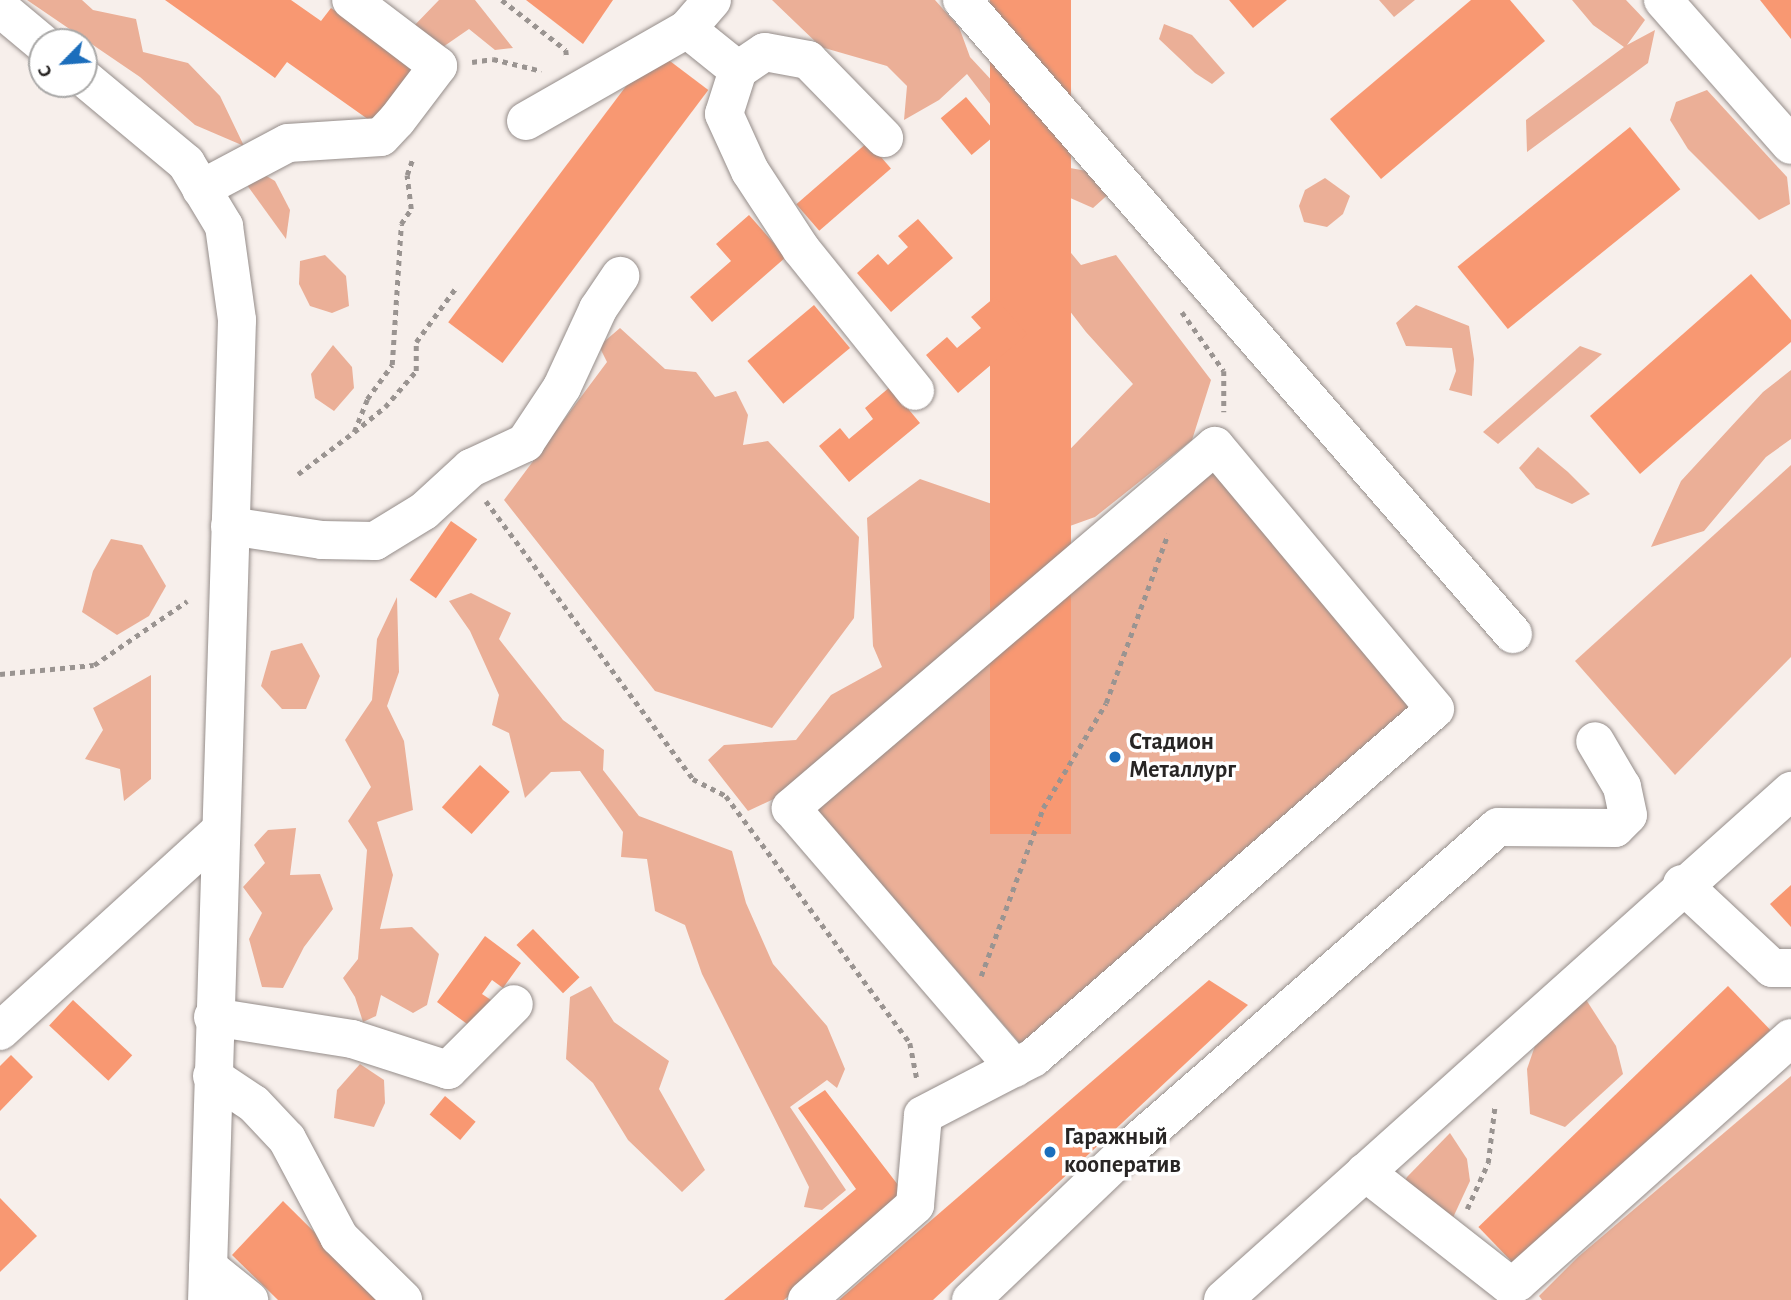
<!DOCTYPE html>
<html>
<head>
<meta charset="utf-8">
<style>
  body { margin:0 }
  #map { position:relative; width:1791px; height:1300px; overflow:hidden; background:#f7efeb; font-family:"Alegreya Sans",sans-serif }
  div>[style] { position:absolute }
  [style*='--x'] { left:calc(var(--x)*1px); top:calc(var(--y)*1px); width:calc(var(--w)*1px); rotate:calc(var(--a)*1deg) }
  .green>* { inset:0; background:#ebaf97; transform-origin:0 0 }
  .building>* { inset:0; background:#f89872; transform-origin:0 0 }
  .path>* { height:4.5px; margin-top:-2.25px; transform-origin:0; background:repeating-linear-gradient(90deg,#9a9491 0 5px,transparent 0 10px) }
  .roads { filter:drop-shadow(0 0 2px #958d8a) drop-shadow(0 0 2px #958d8a) }
  .minor>* { height:38px; margin:-19px; padding:0 19px; transform-origin:19px; border-radius:19px; background:#fff }
  .dots>* { width:19px; height:19px; translate:-50% -50%; box-sizing:border-box; border:4px solid #fff; border-radius:50% }
  span { translate:-50% -50%; white-space:nowrap; text-align:center; line-height:1.15; -webkit-text-stroke:7px #fff; paint-order:stroke }
  .poi-label { font-size:24px; color:#282524; font-weight:700 }
  .left { translate:0 -50%; text-align:left }
  .north { position:absolute; left:28px; top:28px; width:70px; height:70px; box-sizing:border-box; background:#fff; border:2px solid #a9a8a7; border-radius:50%; rotate:245deg; font-size:19px; font-weight:700; line-height:28px; text-align:center; color:#282524 }
  .north::after { content:''; display:block; margin:auto; width:24px; height:32px; background:#1c6ebc; clip-path:polygon(50% 0,100% 100%,50% 72%,0 100%) }
</style>
</head>
<body>
<div id="map">
  <div class="green">
    <div style="clip-path:polygon(27px 0,82px 0,93px 10px,136px 19px,143px 52px,188px 63px,220px 96px,244px 146px,195px 125px,140px 77px)"></div>
    <div style="clip-path:polygon(439px 0,475px 0,513px 48px,495px 50px,469px 29px,440px 49px,410px 30px)"></div>
    <div style="clip-path:polygon(772px 0,935px 0,959px 27px,970px 57px,996px 85px,1014px 81px,1036px 106px,1032px 122px,1070px 168px,1098px 173px,1112px 191px,1093px 208px,1059px 193px,967px 74px,939px 100px,904px 120px,907px 86px,887px 66px,821px 47px)"></div>
    <div style="clip-path:polygon(1379px 0,1415px 0,1394px 17px)"></div>
    <div style="clip-path:polygon(1572px 0,1626px 0,1645px 20px,1627px 45px,1655px 30px,1648px 63px,1527px 152px,1526px 120px,1624px 47px,1593px 25px)"></div>
    <div style="clip-path:polygon(1164px 24px,1192px 35px,1225px 73px,1212px 84px,1195px 73px,1159px 39px)"></div>
    <div style="clip-path:polygon(1707px 90px,1787px 177px,1790px 204px,1759px 220px,1688px 149px,1670px 120px,1676px 102px)"></div>
    <div style="clip-path:polygon(258px 171px,275px 181px,290px 210px,286px 239px,244px 181px)"></div>
    <div style="clip-path:polygon(1325px 178px,1350px 196px,1343px 214px,1327px 227px,1304px 222px,1299px 206px,1305px 190px)"></div>
    <div style="clip-path:polygon(1038px 213px,1081px 265px,1116px 255px,1211px 380px,1192px 440px,1095px 517px,1056px 531px,1023px 498px,1133px 384px,1086px 332px,1008px 231px)"></div>
    <div style="clip-path:polygon(325px 255px,346px 276px,349px 306px,332px 313px,310px 306px,299px 284px,300px 261px)"></div>
    <div style="clip-path:polygon(1416px 305px,1469px 326px,1474px 359px,1472px 396px,1449px 390px,1456px 371px,1452px 348px,1406px 346px,1396px 323px)"></div>
    <div style="clip-path:polygon(620px 328px,665px 369px,696px 372px,715px 397px,736px 391px,748px 415px,743px 445px,768px 441px,859px 537px,854px 618px,772px 728px,655px 691px,504px 500px,607px 362px,599px 346px)"></div>
    <div style="clip-path:polygon(333px 345px,352px 367px,354px 388px,334px 411px,315px 398px,311px 374px)"></div>
    <div style="clip-path:polygon(1580px 346px,1602px 354px,1498px 444px,1483px 432px)"></div>
    <div style="clip-path:polygon(1791px 370px,1791px 439px,1766px 457px,1704px 531px,1651px 547px,1681px 481px,1763px 392px)"></div>
    <div style="clip-path:polygon(1538px 447px,1568px 472px,1590px 494px,1572px 504px,1536px 488px,1519px 468px)"></div>
    <div style="left:1206px;top:465px;width:323px;height:520px;rotate:49deg"></div>
    <div style="clip-path:polygon(1791px 465px,1791px 657px,1675px 775px,1575px 661px)"></div>
    <div style="clip-path:polygon(920px 479px,992px 504px,1039px 559px,1010px 596px,778px 797px,748px 811px,708px 760px,724px 745px,796px 740px,831px 695px,882px 667px,873px 646px,867px 518px)"></div>
    <div style="clip-path:polygon(111px 539px,142px 545px,166px 586px,149px 616px,117px 635px,82px 612px,93px 571px)"></div>
    <div style="clip-path:polygon(471px 593px,511px 613px,499px 639px,563px 720px,604px 750px,603px 770px,639px 816px,732px 851px,746px 903px,773px 964px,827px 1026px,845px 1069px,837px 1088px,827px 1080px,790px 1107px,846px 1190px,822px 1210px,804px 1207px,809px 1187px,702px 974px,685px 925px,655px 911px,647px 859px,621px 857px,623px 832px,580px 771px,551px 772px,525px 798px,509px 733px,492px 725px,499px 695px,470px 631px,449px 601px)"></div>
    <div style="clip-path:polygon(397px 597px,399px 672px,387px 706px,404px 741px,413px 810px,377px 822px,393px 875px,380px 929px,412px 927px,439px 954px,427px 1005px,413px 1013px,381px 995px,376px 1016px,363px 1022px,355px 997px,343px 978px,358px 959px,367px 850px,348px 821px,371px 787px,345px 740px,372px 700px,377px 639px)"></div>
    <div style="clip-path:polygon(302px 643px,320px 676px,306px 709px,282px 709px,261px 686px,271px 651px)"></div>
    <div style="clip-path:polygon(151px 675px,151px 779px,124px 801px,120px 769px,85px 759px,103px 730px,93px 708px)"></div>
    <div style="clip-path:polygon(296px 828px,290px 875px,320px 874px,333px 909px,304px 947px,283px 988px,262px 987px,249px 939px,262px 913px,243px 887px,265px 863px,254px 845px,268px 830px)"></div>
    <div style="clip-path:polygon(591px 986px,614px 1022px,669px 1061px,659px 1089px,705px 1170px,682px 1192px,628px 1140px,593px 1083px,566px 1059px,570px 997px)"></div>
    <div style="clip-path:polygon(1585px 998px,1616px 1046px,1623px 1074px,1565px 1127px,1530px 1114px,1527px 1069px,1538px 1037px)"></div>
    <div style="clip-path:polygon(360px 1064px,384px 1080px,385px 1103px,374px 1127px,334px 1118px,337px 1090px)"></div>
    <div style="clip-path:polygon(1791px 1076px,1791px 1300px,1542px 1300px,1539px 1296px,1578px 1257px)"></div>
    <div style="clip-path:polygon(1450px 1133px,1467px 1159px,1470px 1181px,1450px 1224px,1402px 1187px,1407px 1177px)"></div>
  </div>
  <div class="building">
    <div style="clip-path:polygon(165px 0,291px 0,321px 21px,331px 8px,419px 70px,379px 127px,287px 62px,275px 78px)"></div>
    <div style="clip-path:polygon(526px 0,613px 0,583px 44px)"></div>
    <div style="left:990px;top:0;width:81px;height:834px"></div>
    <div style="clip-path:polygon(1229px 0,1287px 0,1253px 28px)"></div>
    <div style="clip-path:polygon(1471px 0,1510px 0,1545px 41px,1381px 179px,1330px 119px)"></div>
    <div style="clip-path:polygon(1760px 0,1791px 0,1791px 39px)"></div>
    <div style="left:654px;top:49px;width:68px;height:342px;rotate:37deg"></div>
    <div style="left:966px;top:97px;width:48px;height:33px;rotate:50deg"></div>
    <div style="left:1630px;top:127px;width:80px;height:222px;rotate:51deg"></div>
    <div style="left:868px;top:142px;width:35px;height:95px;rotate:49deg"></div>
    <div style="clip-path:polygon(749px 215px,786px 257px,712px 322px,690px 297px,731px 261px,716px 244px)"></div>
    <div style="clip-path:polygon(918px 219px,953px 258px,891px 312px,857px 273px,878px 254px,888px 265px,908px 247px,898px 236px)"></div>
    <div style="clip-path:polygon(1751px 274px,1791px 320px,1791px 342px,1640px 474px,1590px 416px)"></div>
    <div style="clip-path:polygon(995px 297px,1027px 334px,958px 393px,926px 355px,947px 337px,957px 348px,981px 328px,971px 317px)"></div>
    <div style="left:814px;top:305px;width:56px;height:87px;rotate:50deg"></div>
    <div style="clip-path:polygon(890px 387px,920px 423px,849px 482px,819px 446px,840px 428px,849px 439px,873px 419px,865px 408px)"></div>
    <div style="left:451px;top:521px;width:32px;height:72px;rotate:35deg"></div>
    <div style="left:480px;top:765px;width:40px;height:57px;rotate:42deg"></div>
    <div style="clip-path:polygon(1791px 885px,1791px 927px,1770px 904px)"></div>
    <div style="left:533px;top:929px;width:67px;height:23px;rotate:46deg"></div>
    <div style="clip-path:polygon(485px 936px,521px 963px,503px 988px,492px 980px,482px 994px,494px 1002px,474px 1029px,437px 1002px)"></div>
    <div style="clip-path:polygon(1209px 980px,1248px 1005px,933px 1300px,839px 1300px)"></div>
    <div style="left:1728px;top:986px;width:61px;height:347px;rotate:46deg"></div>
    <div style="left:73px;top:1000px;width:81px;height:35px;rotate:43deg"></div>
    <div style="clip-path:polygon(11px 1055px,33px 1077px,0 1111px,0 1066px)"></div>
    <div style="clip-path:polygon(825px 1090px,905px 1194px,784px 1300px,724px 1300px,856px 1189px,798px 1108px)"></div>
    <div style="left:445px;top:1096px;width:40px;height:24px;rotate:40deg"></div>
    <div style="clip-path:polygon(0 1198px,37px 1236px,0 1272px)"></div>
    <div style="clip-path:polygon(283px 1201px,383px 1300px,278px 1300px,232px 1255px)"></div>
  </div>
  <div class="path">
    <div style="--x:502;--y:0;--w:81;--a:38"></div>
    <div style="--x:566;--y:50;--w:9;--a:84"></div>
    <div style="--x:472;--y:62;--w:21;--a:-8"></div>
    <div style="--x:493;--y:59;--w:50;--a:13.8"></div>
    <div style="--x:1182;--y:312;--w:72;--a:54.6"></div>
    <div style="--x:1224;--y:371;--w:41;--a:90"></div>
    <div style="--x:354;--y:432;--w:40;--a:-39"></div>
    <div style="--x:385;--y:407;--w:48;--a:-49.3"></div>
    <div style="--x:416;--y:371;--w:29;--a:-90"></div>
    <div style="--x:416;--y:342;--w:66;--a:-53.7"></div>
    <div style="--x:298;--y:474;--w:70;--a:-36.9"></div>
    <div style="--x:354;--y:432;--w:35;--a:-68"></div>
    <div style="--x:367;--y:399;--w:42;--a:-53.7"></div>
    <div style="--x:392;--y:365;--w:141;--a:-86.3"></div>
    <div style="--x:401;--y:224;--w:18;--a:-56"></div>
    <div style="--x:411;--y:209;--w:34;--a:-97"></div>
    <div style="--x:407;--y:175;--w:18;--a:-71"></div>
    <div style="--x:486;--y:501;--w:347;--a:53.3"></div>
    <div style="--x:693;--y:779;--w:37;--a:27"></div>
    <div style="--x:726;--y:796;--w:308;--a:53.3"></div>
    <div style="--x:910;--y:1043;--w:38;--a:79"></div>
    <div style="--x:0;--y:674;--w:94;--a:-5.5"></div>
    <div style="--x:94;--y:665;--w:113;--a:-34.5"></div>
    <div style="--x:981;--y:976;--w:179;--a:-69.7"></div>
    <div style="--x:1043;--y:808;--w:122;--a:-59"></div>
    <div style="--x:1106;--y:703;--w:180;--a:-69.9"></div>
    <div style="--x:1467;--y:1209;--w:51;--a:-65.5"></div>
    <div style="--x:1488;--y:1163;--w:59;--a:-83.2"></div>
  </div>
  <div class="roads">
    <div class="minor">
      <div style="--x:962;--y:0;--w:840;--a:49.01"></div>
      <div style="--x:1663;--y:0;--w:193;--a:48.6"></div>
      <div style="--x:0;--y:8;--w:55;--a:39.8"></div>
      <div style="--x:687;--y:29;--w:65;--a:38.8"></div>
      <div style="--x:738;--y:70;--w:46;--a:107.7"></div>
      <div style="--x:724;--y:114;--w:63;--a:65.5"></div>
      <div style="--x:750;--y:171;--w:93;--a:56.8"></div>
      <div style="--x:801;--y:249;--w:182;--a:51.2"></div>
      <div style="--x:738;--y:70;--w:32;--a:-34"></div>
      <div style="--x:765;--y:52;--w:44;--a:10.5"></div>
      <div style="--x:808;--y:60;--w:109;--a:45.7"></div>
      <div style="--x:84;--y:78;--w:133;--a:39.8"></div>
      <div style="--x:186;--y:163;--w:74;--a:58.9"></div>
      <div style="--x:224;--y:226;--w:95;--a:82.1"></div>
      <div style="--x:237;--y:320;--w:980;--a:91.75"></div>
      <div style="--x:526;--y:121;--w:185;--a:-29.7"></div>
      <div style="--x:687;--y:29;--w:38;--a:-49"></div>
      <div style="--x:201;--y:189;--w:98;--a:-27.9"></div>
      <div style="--x:288;--y:143;--w:93;--a:-3.7"></div>
      <div style="--x:381;--y:137;--w:23;--a:-47"></div>
      <div style="--x:397;--y:120;--w:68;--a:-52.8"></div>
      <div style="--x:438;--y:66;--w:109;--a:-142.8"></div>
      <div style="--x:230;--y:526;--w:93;--a:8.7"></div>
      <div style="--x:322;--y:540;--w:53;--a:1.1"></div>
      <div style="--x:375;--y:541;--w:57;--a:-31.5"></div>
      <div style="--x:424;--y:511;--w:64;--a:-42.5"></div>
      <div style="--x:471;--y:468;--w:60;--a:-24.8"></div>
      <div style="--x:525;--y:443;--w:67;--a:-56.5"></div>
      <div style="--x:562;--y:387;--w:86;--a:-65.2"></div>
      <div style="--x:598;--y:309;--w:40;--a:-56"></div>
      <div style="--x:1682;--y:884;--w:123;--a:43"></div>
      <div style="--x:1772;--y:968;--w:19;--a:0"></div>
      <div style="--x:213;--y:1017;--w:141;--a:9"></div>
      <div style="--x:352;--y:1039;--w:101;--a:17.9"></div>
      <div style="--x:448;--y:1070;--w:93;--a:-45"></div>
      <div style="--x:0;--y:1031;--w:297;--a:-42.3"></div>
      <div style="--x:212;--y:1076;--w:50;--a:33.7"></div>
      <div style="--x:254;--y:1104;--w:48;--a:46.7"></div>
      <div style="--x:287;--y:1139;--w:111;--a:62"></div>
      <div style="--x:339;--y:1237;--w:90;--a:44.5"></div>
      <div style="--x:1365;--y:1172;--w:182;--a:38.1"></div>
      <div style="--x:1508;--y:1284;--w:10;--a:-11"></div>
      <div style="--x:1518;--y:1282;--w:366;--a:-41.8"></div>
      <div style="--x:208;--y:1267;--w:53;--a:38.8"></div>
      <div style="--x:807;--y:1300;--w:144;--a:-41.3"></div>
      <div style="--x:915;--y:1205;--w:90;--a:-84.9"></div>
      <div style="--x:923;--y:1115;--w:124;--a:-27.4"></div>
      <div style="--x:1033;--y:1058;--w:532;--a:-40.96"></div>
      <div style="--x:1435;--y:709;--w:343;--a:-129.9"></div>
      <div style="--x:1215;--y:446;--w:558;--a:139.51"></div>
      <div style="--x:791;--y:808;--w:343;--a:49.3"></div>
      <div style="--x:971;--y:1300;--w:220;--a:-43.7"></div>
      <div style="--x:1130;--y:1148;--w:488;--a:-41.1"></div>
      <div style="--x:1498;--y:827;--w:117;--a:0.5"></div>
      <div style="--x:1615;--y:828;--w:18;--a:-45"></div>
      <div style="--x:1628;--y:815;--w:29;--a:-102"></div>
      <div style="--x:1622;--y:787;--w:53;--a:-120.4"></div>
      <div style="--x:1223;--y:1300;--w:763;--a:-41.86"></div>
    </div>
  </div>
  <div class="dots">
    <div style="left:1115px;top:757px;background:#1c6ebc"></div>
    <div style="left:1050px;top:1152px;background:#1c6ebc"></div>
  </div>
  <div class="poi-label">
    <span class="left" style="left:1129px;top:757px">Стадион<br>Металлург</span>
    <span class="left" style="left:1064px;top:1152px">Гаражный<br>кооператив</span>
  </div>
  <div class="north">С</div>
</div>
</body>
</html>
